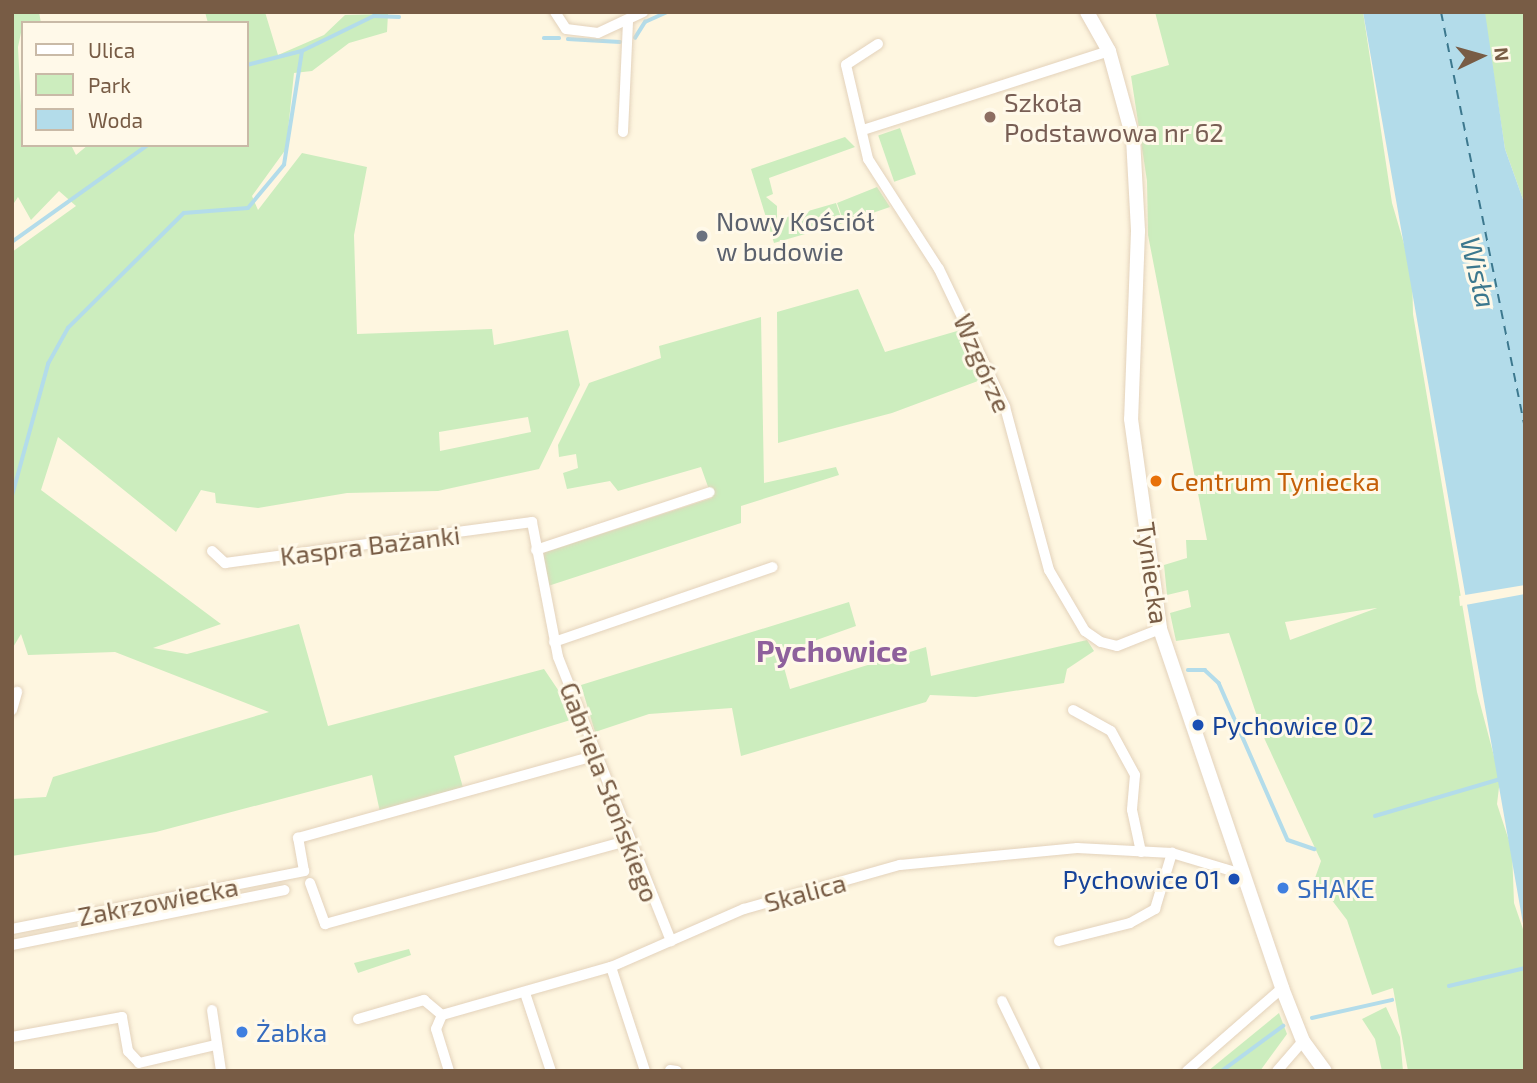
<!DOCTYPE html>
<html>
<head>
<meta charset="utf-8">
<style>
  body { margin:0 }
  #map { position:relative; width:1537px; height:1083px; overflow:hidden; background:#fef6e0; font-family:"Exo 2",sans-serif }
  div>[style] { position:absolute }
  [style*='--x'] { left:calc(var(--x)*1px); top:calc(var(--y)*1px); width:calc(var(--w)*1px); rotate:calc(var(--a)*1deg) }
  .green>* { inset:0; background:#ccedbe; transform-origin:0 0 }
  .water>* { inset:0; background:#b3dcea }
  .pier>* { inset:0; background:#fef6e0 }
  .stream>* { height:3.5px; margin:-1.75px; padding:0 1.75px; transform-origin:1.75px; border-radius:1.75px; background:#b3dcea }
  .ferry>* { height:2px; margin-top:-1px; transform-origin:0; background:repeating-linear-gradient(90deg,#3c788e 0 9px,transparent 0 16px) }
  .roads { filter:drop-shadow(0 0 2px #e3d2bb) drop-shadow(0 0 2px #e3d2bb) }
  .street>* { height:10px; margin:-5px; padding:0 5px; transform-origin:5px; border-radius:5px; background:#fff }
  .secondary>* { height:14px; margin:-7px; padding:0 7px; transform-origin:7px; border-radius:7px; background:#fff }
  .dots>* { width:19px; height:19px; translate:-50% -50%; box-sizing:border-box; border:4px solid #fff9e9; border-radius:50% }
  span { translate:-50% -50%; white-space:nowrap; text-align:center; line-height:1.15; -webkit-text-stroke:6px #fff9e9; paint-order:stroke }
  .education-label { font-size:26px; color:#785e54 }
  .left { translate:0 -50%; text-align:left }
  .worship-label { font-size:26px; color:#5b616d }
  .street-label { font-size:26px; color:#785c45 }
  .food-label { font-size:26px; color:#c56008 }
  .transit-label { font-size:26px; color:#164399 }
  .right { translate:-100% -50%; text-align:right }
  .shop-label { font-size:26px; color:#366cbe }
  .water-label { font-size:28px; color:#3c788e; font-style:italic }
  .quarter-label { font-size:30px; color:#8e609c; font-weight:700 }
  .frame { position:absolute; inset:0; border:14px solid #785c45; pointer-events:none }
  .legend { position:absolute; left:21px; top:21px; width:228px; height:126px; box-sizing:border-box; background:#fff9e9; border:2px solid #c9baa7; margin:0; padding:9px 12px; list-style:none; font-size:21px; color:#785c45 }
  .legend li { display:flex; align-items:center; gap:14px; height:35px }
  .legend b { width:35px; border:2px solid #c9baa7 }
  .north { position:absolute; left:1446px; top:21px; width:70px; height:70px; -webkit-text-stroke:5px #fff9e9; paint-order:stroke; rotate:85deg; font-size:19px; font-weight:700; line-height:28px; text-align:center; color:#785c45 }
  .north::after { content:''; display:block; margin:auto; width:24px; height:32px; background:#785c45; clip-path:polygon(50% 0,100% 100%,50% 72%,0 100%) }
</style>
</head>
<body>
<div id="map">
  <div class="green">
    <div style="clip-path:polygon(evenodd,12px 12px,39px 12px,41px 23px,23px 23px,18px 47px,23px 145px,71px 145px,76px 155px,88px 145px,247px 145px,247px 23px,208px 23px,205px 12px,265px 12px,278px 55px,324px 35px,345px 15px,388px 14px,387px 32px,349px 43px,312px 71px,294px 73px,286px 149px,252px 196px,258px 210px,302px 153px,367px 167px,354px 235px,357px 334px,492px 329px,494px 345px,568px 330px,580px 385px,539px 469px,438px 491px,347px 493px,258px 508px,216px 503px,215px 493px,201px 490px,176px 532px,58px 437px,41px 490px,221px 624px,153px 648px,187px 654px,299px 624px,328px 726px,544px 669px,577px 718px,454px 756px,464px 791px,380px 812px,372px 775px,156px 832px,12px 856px,12px 799px,46px 797px,53px 777px,269px 712px,115px 652px,28px 655px,21px 634px,12px 649px,12px 252px,76px 206px,59px 191px,31px 220px,18px 197px,12px 206px,12px 12px,528px 417px,531px 432px,440px 451px,439px 432px,528px 417px)"></div>
    <div style="clip-path:polygon(evenodd,1155px 12px,1363px 12px,1392px 203px,1412px 271px,1413px 314px,1477px 692px,1500px 779px,1497px 804px,1512px 850px,1514px 903px,1525px 935px,1525px 1071px,1408px 1071px,1393px 988px,1372px 995px,1347px 920px,1315px 878px,1321px 861px,1265px 740px,1229px 633px,1176px 641px,1170px 613px,1191px 607px,1188px 590px,1167px 595px,1164px 565px,1187px 558px,1186px 540px,1207px 540px,1148px 235px,1147px 181px,1131px 76px,1169px 65px,1155px 12px,1377px 608px,1290px 640px,1285px 622px,1376px 608px,1377px 608px)"></div>
    <div style="clip-path:polygon(1484px 12px,1525px 12px,1525px 205px,1505px 149px)"></div>
    <div style="left:900px;top:128px;width:49px;height:23px;rotate:71deg"></div>
    <div style="clip-path:polygon(845px 137px,855px 147px,769px 178px,773px 194px,766px 197px,777px 206px,777px 220px,836px 203px,843px 223px,774px 243px,751px 169px)"></div>
    <div style="clip-path:polygon(877px 187px,890px 207px,852px 220px,842px 217px,837px 203px)"></div>
    <div style="clip-path:polygon(858px 289px,885px 352px,964px 329px,986px 378px,892px 413px,778px 443px,777px 312px)"></div>
    <div style="clip-path:polygon(761px 317px,764px 483px,836px 467px,839px 475px,741px 506px,741px 523px,548px 586px,543px 553px,712px 498px,701px 467px,618px 491px,610px 481px,567px 489px,563px 473px,578px 468px,576px 454px,559px 457px,558px 445px,589px 383px,661px 358px,659px 346px)"></div>
    <div style="clip-path:polygon(849px 602px,856px 626px,780px 653px,790px 689px,926px 647px,931px 676px,1087px 640px,1094px 651px,1067px 669px,1064px 683px,976px 697px,930px 695px,926px 702px,741px 756px,732px 708px,649px 714px,595px 732px,581px 685px)"></div>
    <div style="clip-path:polygon(409px 949px,411px 955px,358px 973px,354px 963px)"></div>
    <div style="clip-path:polygon(1386px 1007px,1400px 1037px,1403px 1071px,1382px 1071px,1375px 1039px,1362px 1019px)"></div>
    <div style="clip-path:polygon(1279px 1013px,1287px 1034px,1260px 1071px,1208px 1071px)"></div>
  </div>
  <div class="water">
    <div style="clip-path:polygon(1363px 12px,1485px 12px,1505px 149px,1525px 205px,1525px 935px)"></div>
  </div>
  <div class="pier">
    <div style="clip-path:polygon(1525px 585px,1525px 594px,1460px 606px,1459px 596px)"></div>
  </div>
  <div class="stream">
    <div style="--x:544;--y:38;--w:15;--a:0"></div>
    <div style="--x:635;--y:38;--w:19;--a:-58"></div>
    <div style="--x:645;--y:22;--w:24;--a:-24"></div>
    <div style="--x:568;--y:39;--w:52;--a:3.3"></div>
    <div style="--x:247;--y:65;--w:57;--a:-14.3"></div>
    <div style="--x:302;--y:51;--w:80;--a:-25.9"></div>
    <div style="--x:374;--y:16;--w:25;--a:2"></div>
    <div style="--x:12;--y:242;--w:167;--a:-35.5"></div>
    <div style="--x:12;--y:496;--w:137;--a:-74.7"></div>
    <div style="--x:48;--y:364;--w:41;--a:-60.9"></div>
    <div style="--x:68;--y:328;--w:163;--a:-44.8"></div>
    <div style="--x:184;--y:213;--w:64;--a:-4.5"></div>
    <div style="--x:248;--y:208;--w:56;--a:-50.1"></div>
    <div style="--x:284;--y:165;--w:115;--a:-81"></div>
    <div style="--x:1188;--y:670;--w:17;--a:0"></div>
    <div style="--x:1205;--y:670;--w:19;--a:43"></div>
    <div style="--x:1219;--y:683;--w:171;--a:66.3"></div>
    <div style="--x:1288;--y:840;--w:28;--a:19"></div>
    <div style="--x:1375;--y:816;--w:134;--a:-16.4"></div>
    <div style="--x:1449;--y:986;--w:78;--a:-13.3"></div>
    <div style="--x:1312;--y:1018;--w:82;--a:-12.7"></div>
    <div style="--x:1222;--y:1071;--w:76;--a:-36.4"></div>
  </div>
  <div class="ferry">
    <div style="--x:1441;--y:12;--w:423;--a:78.6"></div>
  </div>
  <div class="roads">
    <div class="street">
      <div style="--x:555;--y:12;--w:20;--a:57"></div>
      <div style="--x:566;--y:29;--w:32;--a:7"></div>
      <div style="--x:598;--y:33;--w:50;--a:-25"></div>
      <div style="--x:878;--y:44;--w:38;--a:147"></div>
      <div style="--x:846;--y:65;--w:97;--a:76.8"></div>
      <div style="--x:868;--y:159;--w:131;--a:57.2"></div>
      <div style="--x:939;--y:269;--w:153;--a:64.4"></div>
      <div style="--x:1005;--y:407;--w:169;--a:74.9"></div>
      <div style="--x:1049;--y:570;--w:71;--a:59.5"></div>
      <div style="--x:1085;--y:631;--w:19;--a:35"></div>
      <div style="--x:1101;--y:642;--w:16;--a:14"></div>
      <div style="--x:1117;--y:646;--w:46;--a:-21.6"></div>
      <div style="--x:863;--y:130;--w:258;--a:-17.8"></div>
      <div style="--x:623;--y:132;--w:112;--a:-87.4"></div>
      <div style="--x:536;--y:550;--w:183;--a:-18.4"></div>
      <div style="--x:212;--y:551;--w:18;--a:43"></div>
      <div style="--x:225;--y:563;--w:310;--a:-7.6"></div>
      <div style="--x:532;--y:522;--w:137;--a:79.1"></div>
      <div style="--x:558;--y:657;--w:306;--a:68.3"></div>
      <div style="--x:554;--y:642;--w:231;--a:-18.9"></div>
      <div style="--x:12;--y:710;--w:19;--a:-74"></div>
      <div style="--x:1073;--y:710;--w:43;--a:28.9"></div>
      <div style="--x:1111;--y:731;--w:50;--a:61.4"></div>
      <div style="--x:1135;--y:775;--w:35;--a:95"></div>
      <div style="--x:1132;--y:810;--w:43;--a:77.9"></div>
      <div style="--x:310;--y:883;--w:44;--a:69.9"></div>
      <div style="--x:325;--y:924;--w:313;--a:-15.4"></div>
      <div style="--x:12;--y:929;--w:298;--a:-11.2"></div>
      <div style="--x:304;--y:871;--w:34;--a:-100"></div>
      <div style="--x:298;--y:838;--w:307;--a:-15.5"></div>
      <div style="--x:1059;--y:941;--w:73;--a:-14.2"></div>
      <div style="--x:1130;--y:923;--w:29;--a:-29"></div>
      <div style="--x:1155;--y:909;--w:59;--a:-73.1"></div>
      <div style="--x:12;--y:945;--w:278;--a:-11.4"></div>
      <div style="--x:611;--y:967;--w:109;--a:71.9"></div>
      <div style="--x:525;--y:993;--w:82;--a:71.6"></div>
      <div style="--x:1002;--y:1001;--w:78;--a:64.1"></div>
      <div style="--x:212;--y:1010;--w:62;--a:81.6"></div>
      <div style="--x:358;--y:1019;--w:69;--a:-16.1"></div>
      <div style="--x:424;--y:1000;--w:23;--a:40"></div>
      <div style="--x:12;--y:1037;--w:112;--a:-10.3"></div>
      <div style="--x:122;--y:1017;--w:35;--a:80"></div>
      <div style="--x:128;--y:1051;--w:16;--a:47"></div>
      <div style="--x:139;--y:1063;--w:79;--a:-13.2"></div>
      <div style="--x:670;--y:1070;--w:7;--a:8"></div>
      <div style="--x:449;--y:1071;--w:44;--a:-107.2"></div>
      <div style="--x:436;--y:1029;--w:15;--a:-67"></div>
      <div style="--x:442;--y:1015;--w:176;--a:-15.9"></div>
      <div style="--x:611;--y:967;--w:145;--a:-23.6"></div>
      <div style="--x:744;--y:909;--w:162;--a:-15.8"></div>
      <div style="--x:900;--y:865;--w:178;--a:-5.5"></div>
      <div style="--x:1077;--y:848;--w:95;--a:3"></div>
      <div style="--x:1172;--y:853;--w:73;--a:16.7"></div>
      <div style="--x:1187;--y:1071;--w:126;--a:-41.1"></div>
      <div style="--x:1277;--y:1071;--w:40;--a:-49"></div>
    </div>
    <div class="secondary">
      <div style="--x:1087;--y:12;--w:45;--a:60.6"></div>
      <div style="--x:1109;--y:51;--w:90;--a:74.6"></div>
      <div style="--x:1133;--y:138;--w:93;--a:86.9"></div>
      <div style="--x:1138;--y:231;--w:188;--a:92.1"></div>
      <div style="--x:1131;--y:419;--w:212;--a:82.1"></div>
      <div style="--x:1160;--y:629;--w:379;--a:71.2"></div>
      <div style="--x:1282;--y:988;--w:57;--a:68.4"></div>
      <div style="--x:1303;--y:1041;--w:37;--a:54"></div>
    </div>
  </div>
  <div class="dots">
    <div style="left:990px;top:117px;background:#8d6e63"></div>
    <div style="left:702px;top:236px;background:#6b7280"></div>
    <div style="left:1156px;top:481px;background:#e8710a"></div>
    <div style="left:1198px;top:725px;background:#1a4fb4"></div>
    <div style="left:1234px;top:879px;background:#1a4fb4"></div>
    <div style="left:1283px;top:888px;background:#3f7fe0"></div>
    <div style="left:242px;top:1032px;background:#3f7fe0"></div>
  </div>
  <div class="education-label">
    <span class="left" style="left:1004px;top:117px">Szkoła<br>Podstawowa nr 62</span>
  </div>
  <div class="worship-label">
    <span class="left" style="left:716px;top:236px">Nowy Kościół<br>w budowie</span>
  </div>
  <div class="street-label">
    <span style="left:983px;top:363px;rotate:66deg">Wzgórze</span>
    <span style="left:370px;top:545px;rotate:-7deg">Kaspra Bażanki</span>
    <span style="left:1153px;top:573px;rotate:82deg">Tyniecka</span>
    <span style="left:610px;top:792px;rotate:69deg">Gabriela Słońskiego</span>
    <span style="left:805px;top:892px;rotate:-15deg">Skalica</span>
    <span style="left:158px;top:901px;rotate:-11deg">Zakrzowiecka</span>
  </div>
  <div class="food-label">
    <span class="left" style="left:1170px;top:481px">Centrum Tyniecka</span>
  </div>
  <div class="transit-label">
    <span class="left" style="left:1212px;top:725px">Pychowice 02</span>
    <span class="right" style="left:1220px;top:879px">Pychowice 01</span>
  </div>
  <div class="shop-label">
    <span class="left" style="left:1297px;top:888px">SHAKE</span>
    <span class="left" style="left:256px;top:1032px">Żabka</span>
  </div>
  <div class="water-label">
    <span style="left:1479px;top:272px;rotate:76deg">Wisła</span>
  </div>
  <div class="quarter-label">
    <span style="left:832px;top:650px">Pychowice</span>
  </div>
  <div class="frame"></div>
  <ul class="legend">
  <li><b style="height:9px;background:#fff"></b>Ulica</li>
  <li><b style="height:19px;background:#ccedbe"></b>Park</li>
  <li><b style="height:19px;background:#b3dcea"></b>Woda</li>
  </ul>
  <div class="north">N</div>
</div>
</body>
</html>
